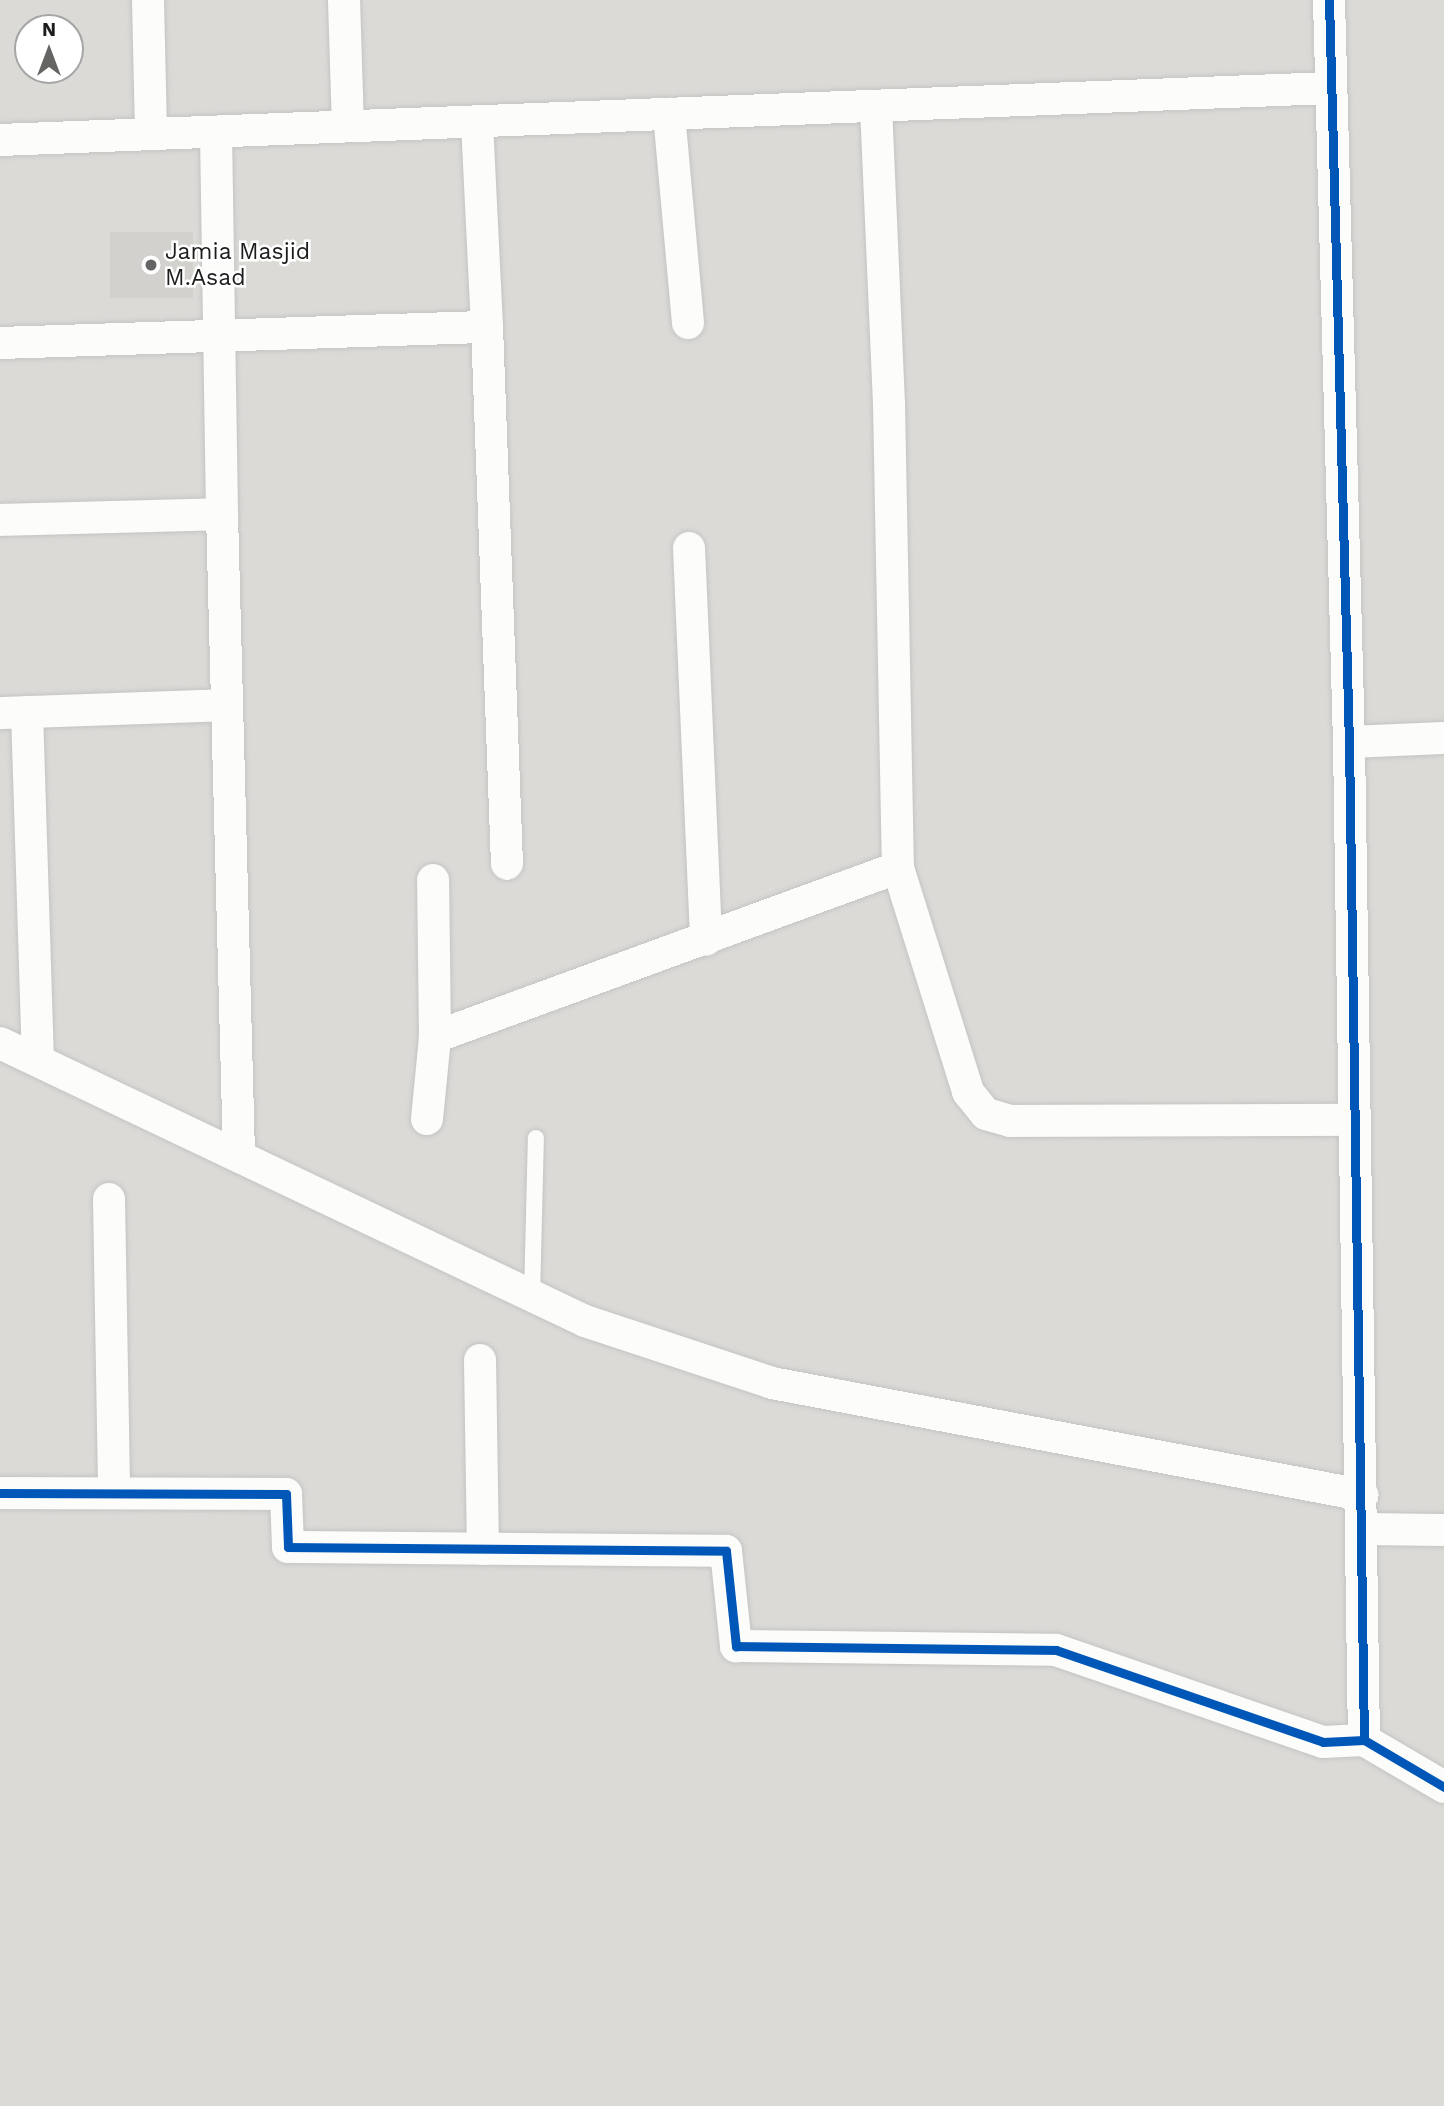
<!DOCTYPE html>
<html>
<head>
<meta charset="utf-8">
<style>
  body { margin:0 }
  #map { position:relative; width:1444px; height:2106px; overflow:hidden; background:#ecebe6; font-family:"Work Sans",sans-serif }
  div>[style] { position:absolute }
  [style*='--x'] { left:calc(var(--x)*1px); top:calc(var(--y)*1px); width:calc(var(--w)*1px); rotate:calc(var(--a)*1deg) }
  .residential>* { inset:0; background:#dbdad7 }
  .building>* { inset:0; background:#d2d1cd; transform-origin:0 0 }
  .roads { filter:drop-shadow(0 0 2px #c4c4c2) drop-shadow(0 0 2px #c4c4c2) }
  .lane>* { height:16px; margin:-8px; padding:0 8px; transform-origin:8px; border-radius:8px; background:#fcfcfb }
  .street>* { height:32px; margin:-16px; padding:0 16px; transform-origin:16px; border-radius:16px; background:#fcfcfb }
  .cycleway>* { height:9px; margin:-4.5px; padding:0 4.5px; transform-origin:4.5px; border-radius:4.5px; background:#0057b8 }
  .dots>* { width:19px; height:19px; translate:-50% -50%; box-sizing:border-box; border:4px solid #fff; border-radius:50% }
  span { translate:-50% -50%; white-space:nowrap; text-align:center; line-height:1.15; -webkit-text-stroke:5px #fff; paint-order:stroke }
  .poi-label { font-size:23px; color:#1d1d1d }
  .left { translate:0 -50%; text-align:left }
  .north { position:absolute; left:14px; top:14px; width:70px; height:70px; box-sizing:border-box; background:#fff; border:2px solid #a5a5a5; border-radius:50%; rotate:0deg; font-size:19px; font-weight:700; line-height:28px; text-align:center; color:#1d1d1d }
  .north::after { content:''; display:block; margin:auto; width:24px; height:32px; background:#656563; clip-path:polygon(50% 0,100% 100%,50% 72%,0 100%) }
</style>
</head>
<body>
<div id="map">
  <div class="residential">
    <div style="clip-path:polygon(evenodd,0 0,1444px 0,1444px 2106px,0 2106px,0 0,28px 28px,70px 28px,70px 70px,28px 70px,28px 28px)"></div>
  </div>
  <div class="building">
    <div style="left:110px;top:232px;width:83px;height:66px"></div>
  </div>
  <div class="roads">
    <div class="lane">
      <div style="--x:532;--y:1297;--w:159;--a:-88.6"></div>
    </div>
    <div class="street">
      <div style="--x:148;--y:0;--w:134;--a:88.7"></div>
      <div style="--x:344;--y:0;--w:126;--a:88.2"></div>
      <div style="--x:1329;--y:0;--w:742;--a:88.46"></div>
      <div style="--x:1349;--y:742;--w:998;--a:89.14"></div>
      <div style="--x:1364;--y:1740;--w:93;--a:30.4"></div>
      <div style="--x:876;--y:106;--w:298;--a:87.5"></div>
      <div style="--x:889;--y:404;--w:464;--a:88.9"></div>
      <div style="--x:898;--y:868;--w:235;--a:72.6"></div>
      <div style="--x:968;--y:1092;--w:28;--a:51"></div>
      <div style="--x:986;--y:1114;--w:25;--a:16"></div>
      <div style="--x:1010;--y:1121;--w:345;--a:-0.2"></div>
      <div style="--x:669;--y:114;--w:210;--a:84.8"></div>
      <div style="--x:216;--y:132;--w:382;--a:89.1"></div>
      <div style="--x:0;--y:140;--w:1331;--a:-2.24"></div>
      <div style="--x:487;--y:327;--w:537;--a:87.87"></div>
      <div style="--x:0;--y:343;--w:487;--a:-1.9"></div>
      <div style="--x:487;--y:327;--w:206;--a:-92.8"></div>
      <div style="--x:0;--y:520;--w:222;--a:-1.5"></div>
      <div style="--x:222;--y:514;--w:640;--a:88.48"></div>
      <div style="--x:689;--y:548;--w:392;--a:87.5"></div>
      <div style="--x:27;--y:712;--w:348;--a:88.2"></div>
      <div style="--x:0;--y:713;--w:227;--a:-2"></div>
      <div style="--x:1349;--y:742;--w:95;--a:-2.4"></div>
      <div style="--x:435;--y:1037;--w:493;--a:-20.1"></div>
      <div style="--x:0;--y:1043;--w:648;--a:25.42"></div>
      <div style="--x:585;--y:1321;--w:197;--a:18.3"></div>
      <div style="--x:772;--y:1383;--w:601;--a:10.75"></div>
      <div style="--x:427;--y:1119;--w:82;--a:-84.4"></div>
      <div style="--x:435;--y:1037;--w:157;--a:-90.7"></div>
      <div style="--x:109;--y:1199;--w:294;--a:89"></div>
      <div style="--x:480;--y:1360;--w:189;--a:89.1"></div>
      <div style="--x:0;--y:1493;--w:286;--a:0.2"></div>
      <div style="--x:286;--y:1494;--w:53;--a:87.8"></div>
      <div style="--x:288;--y:1547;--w:438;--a:0.5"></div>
      <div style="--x:726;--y:1551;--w:96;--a:84"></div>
      <div style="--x:736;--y:1646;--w:320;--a:0.7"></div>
      <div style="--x:1056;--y:1650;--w:282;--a:19"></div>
      <div style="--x:1323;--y:1742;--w:41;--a:-2.8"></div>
      <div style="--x:1363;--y:1529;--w:81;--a:0.7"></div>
    </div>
  </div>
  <div class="cycleway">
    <div style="--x:1329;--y:0;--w:742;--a:88.46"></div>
    <div style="--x:1349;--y:742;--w:998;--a:89.14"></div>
    <div style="--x:1364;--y:1740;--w:93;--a:30.4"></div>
    <div style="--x:0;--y:1493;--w:286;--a:0.2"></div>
    <div style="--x:286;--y:1494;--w:53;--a:87.8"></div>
    <div style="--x:288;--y:1547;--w:438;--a:0.5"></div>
    <div style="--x:726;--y:1551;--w:96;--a:84"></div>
    <div style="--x:736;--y:1646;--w:320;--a:0.7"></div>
    <div style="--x:1056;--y:1650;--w:282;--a:19"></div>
    <div style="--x:1323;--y:1742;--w:41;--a:-2.8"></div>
  </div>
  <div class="dots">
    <div style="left:151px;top:265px;background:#656563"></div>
  </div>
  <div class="poi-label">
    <span class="left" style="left:165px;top:265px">Jamia Masjid<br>M.Asad</span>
  </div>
  <div class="north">N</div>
</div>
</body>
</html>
